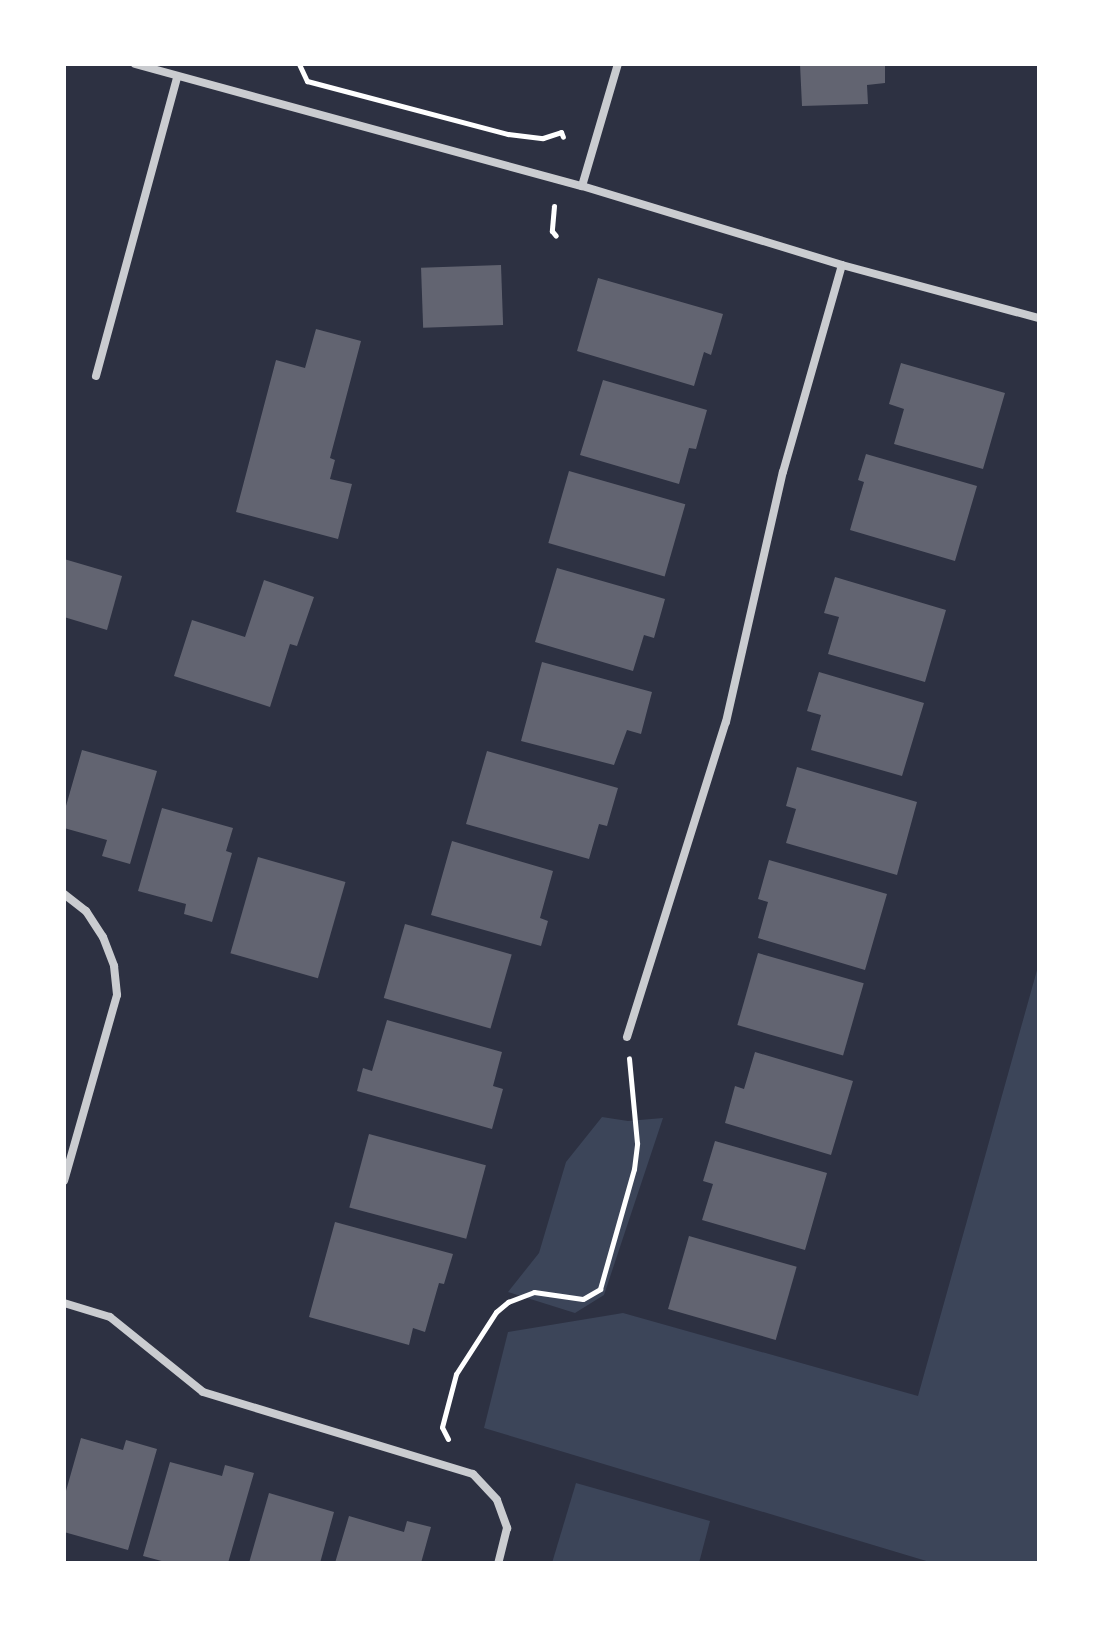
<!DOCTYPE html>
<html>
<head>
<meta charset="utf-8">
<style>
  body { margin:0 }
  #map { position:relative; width:1103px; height:1627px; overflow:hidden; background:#2d3142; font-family:Georgia,serif }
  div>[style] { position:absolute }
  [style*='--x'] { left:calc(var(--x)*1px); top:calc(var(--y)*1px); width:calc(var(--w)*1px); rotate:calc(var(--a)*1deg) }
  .green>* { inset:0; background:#3c4559 }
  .building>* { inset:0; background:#626471; transform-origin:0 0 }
  .path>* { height:5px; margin:-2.5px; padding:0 2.5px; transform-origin:2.5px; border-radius:2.5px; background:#fff }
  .minor>* { height:8px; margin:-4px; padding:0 4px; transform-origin:4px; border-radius:4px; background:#caccd0 }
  span { translate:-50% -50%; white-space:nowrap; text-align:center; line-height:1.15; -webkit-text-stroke:7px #fff; paint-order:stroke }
  .frame { position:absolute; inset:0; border:66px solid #fff; pointer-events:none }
</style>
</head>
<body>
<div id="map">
  <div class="green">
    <div style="clip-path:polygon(1039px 963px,1039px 1563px,933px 1563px,484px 1428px,508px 1332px,623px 1313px,918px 1396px)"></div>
    <div style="clip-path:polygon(602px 1117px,628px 1121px,663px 1118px,604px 1295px,575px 1313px,508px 1292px,539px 1253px,566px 1162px)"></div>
    <div style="clip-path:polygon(576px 1483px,710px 1521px,699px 1563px,552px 1563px)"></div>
  </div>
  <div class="building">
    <div style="clip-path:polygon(800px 64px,885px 64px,885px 83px,867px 85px,868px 104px,802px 106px)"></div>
    <div style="left:501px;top:265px;width:60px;height:80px;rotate:88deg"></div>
    <div style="clip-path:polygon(598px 278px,723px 314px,711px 355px,704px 352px,694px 386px,577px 351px)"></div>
    <div style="clip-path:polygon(316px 329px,361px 341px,330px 458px,335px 460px,330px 479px,352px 484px,338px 539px,236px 512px,276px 360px,305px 368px)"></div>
    <div style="clip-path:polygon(901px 363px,1005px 393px,983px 469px,894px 444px,904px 409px,889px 404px)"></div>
    <div style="clip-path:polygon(603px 380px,707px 410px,696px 449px,689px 448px,679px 484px,580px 455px)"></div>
    <div style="clip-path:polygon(866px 454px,977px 486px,955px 561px,850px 530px,864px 482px,858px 480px)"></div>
    <div style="left:569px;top:471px;width:121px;height:75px;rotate:16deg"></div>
    <div style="clip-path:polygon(64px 559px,122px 576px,107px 630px,64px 617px)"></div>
    <div style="clip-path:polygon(557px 568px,665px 599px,654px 638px,644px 635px,633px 671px,535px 642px)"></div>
    <div style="clip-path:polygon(835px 577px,946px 610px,925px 682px,828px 654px,839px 617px,824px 613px)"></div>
    <div style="clip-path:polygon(264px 580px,314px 597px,297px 646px,290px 644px,270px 707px,174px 676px,192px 620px,245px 637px)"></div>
    <div style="clip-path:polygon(542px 662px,652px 692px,641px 734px,627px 730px,614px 765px,521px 741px)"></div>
    <div style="clip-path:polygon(819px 672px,924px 703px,902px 776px,811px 750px,821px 715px,807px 711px)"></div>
    <div style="clip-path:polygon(82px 750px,157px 771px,130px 864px,102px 856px,107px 840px,64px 828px,64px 813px)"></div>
    <div style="clip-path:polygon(487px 751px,618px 788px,607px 826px,599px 824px,589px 859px,466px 824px)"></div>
    <div style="clip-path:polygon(797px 767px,917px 802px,897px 875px,786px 843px,796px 809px,786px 806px)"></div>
    <div style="clip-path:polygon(162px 808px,233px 828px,226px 851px,232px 853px,212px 922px,184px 914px,186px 904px,138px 891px)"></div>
    <div style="clip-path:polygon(452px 841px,553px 871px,540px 918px,548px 921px,541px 946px,431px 915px)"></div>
    <div style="left:258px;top:857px;width:91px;height:100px;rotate:16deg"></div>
    <div style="clip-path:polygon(769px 860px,887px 894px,865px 970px,758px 938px,768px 902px,758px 899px)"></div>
    <div style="left:405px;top:924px;width:111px;height:77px;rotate:16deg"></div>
    <div style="left:758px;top:953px;width:110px;height:75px;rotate:16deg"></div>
    <div style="clip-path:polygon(387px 1020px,502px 1052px,493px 1086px,503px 1089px,492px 1129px,357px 1091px,363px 1068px,372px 1071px)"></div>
    <div style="clip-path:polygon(755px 1052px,853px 1081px,831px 1155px,725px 1123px,735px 1086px,744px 1089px)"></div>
    <div style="left:369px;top:1134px;width:121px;height:76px;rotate:15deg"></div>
    <div style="clip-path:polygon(715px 1141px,827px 1173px,805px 1250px,702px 1220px,713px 1184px,703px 1181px)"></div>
    <div style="clip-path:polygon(335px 1222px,453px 1254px,444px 1284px,439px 1283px,425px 1332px,413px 1328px,409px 1345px,309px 1317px)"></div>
    <div style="left:689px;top:1236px;width:112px;height:76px;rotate:16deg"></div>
    <div style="clip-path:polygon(81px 1438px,123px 1450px,126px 1440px,157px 1449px,128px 1550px,64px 1532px,64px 1498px)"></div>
    <div style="clip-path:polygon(170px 1462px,222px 1476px,225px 1465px,254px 1473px,228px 1563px,169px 1563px,143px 1556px)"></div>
    <div style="clip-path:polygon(269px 1493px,334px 1512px,320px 1563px,249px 1563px)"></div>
    <div style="clip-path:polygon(349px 1516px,404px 1532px,407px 1521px,431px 1527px,421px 1563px,335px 1563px)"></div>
  </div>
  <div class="path">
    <div style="--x:299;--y:64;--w:19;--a:65"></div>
    <div style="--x:307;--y:81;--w:208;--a:14.8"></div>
    <div style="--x:508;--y:134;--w:35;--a:7"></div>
    <div style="--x:543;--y:138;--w:19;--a:-18"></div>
    <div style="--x:561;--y:132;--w:5;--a:68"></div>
    <div style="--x:554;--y:206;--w:25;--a:95"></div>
    <div style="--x:552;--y:231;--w:6;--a:51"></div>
    <div style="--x:448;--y:1439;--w:13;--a:-117"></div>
    <div style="--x:442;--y:1427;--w:55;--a:-75.2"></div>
    <div style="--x:456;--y:1374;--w:74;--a:-57.2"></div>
    <div style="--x:496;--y:1312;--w:16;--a:-40"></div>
    <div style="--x:508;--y:1302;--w:28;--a:-21"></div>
    <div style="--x:534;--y:1292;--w:49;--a:8.1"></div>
    <div style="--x:583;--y:1299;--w:20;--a:-30"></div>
    <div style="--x:600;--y:1289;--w:125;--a:-74.2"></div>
    <div style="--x:634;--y:1169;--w:26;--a:-83"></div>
    <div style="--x:637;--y:1143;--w:85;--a:-95.4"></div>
  </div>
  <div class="minor">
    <div style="--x:135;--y:64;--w:463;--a:15.3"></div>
    <div style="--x:582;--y:186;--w:272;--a:16.9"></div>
    <div style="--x:842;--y:265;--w:204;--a:15.1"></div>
    <div style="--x:582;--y:186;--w:127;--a:-73.6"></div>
    <div style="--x:96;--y:376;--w:309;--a:-74.8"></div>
    <div style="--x:64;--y:894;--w:28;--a:38"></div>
    <div style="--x:86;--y:911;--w:31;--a:57"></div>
    <div style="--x:103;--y:937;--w:31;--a:69"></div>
    <div style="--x:114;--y:966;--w:29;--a:84"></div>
    <div style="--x:117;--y:995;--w:193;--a:105.9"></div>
    <div style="--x:627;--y:1037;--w:330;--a:-72.6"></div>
    <div style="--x:726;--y:722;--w:256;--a:-77.2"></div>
    <div style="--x:783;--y:472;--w:215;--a:-74.1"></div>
    <div style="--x:64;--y:1303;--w:48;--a:16.9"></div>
    <div style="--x:110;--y:1317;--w:119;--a:38.9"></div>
    <div style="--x:203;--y:1392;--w:282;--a:16.9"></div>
    <div style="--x:473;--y:1474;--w:35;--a:47"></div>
    <div style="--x:497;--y:1500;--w:30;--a:70"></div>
    <div style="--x:507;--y:1528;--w:36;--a:104"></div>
  </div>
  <div class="frame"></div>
</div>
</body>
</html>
